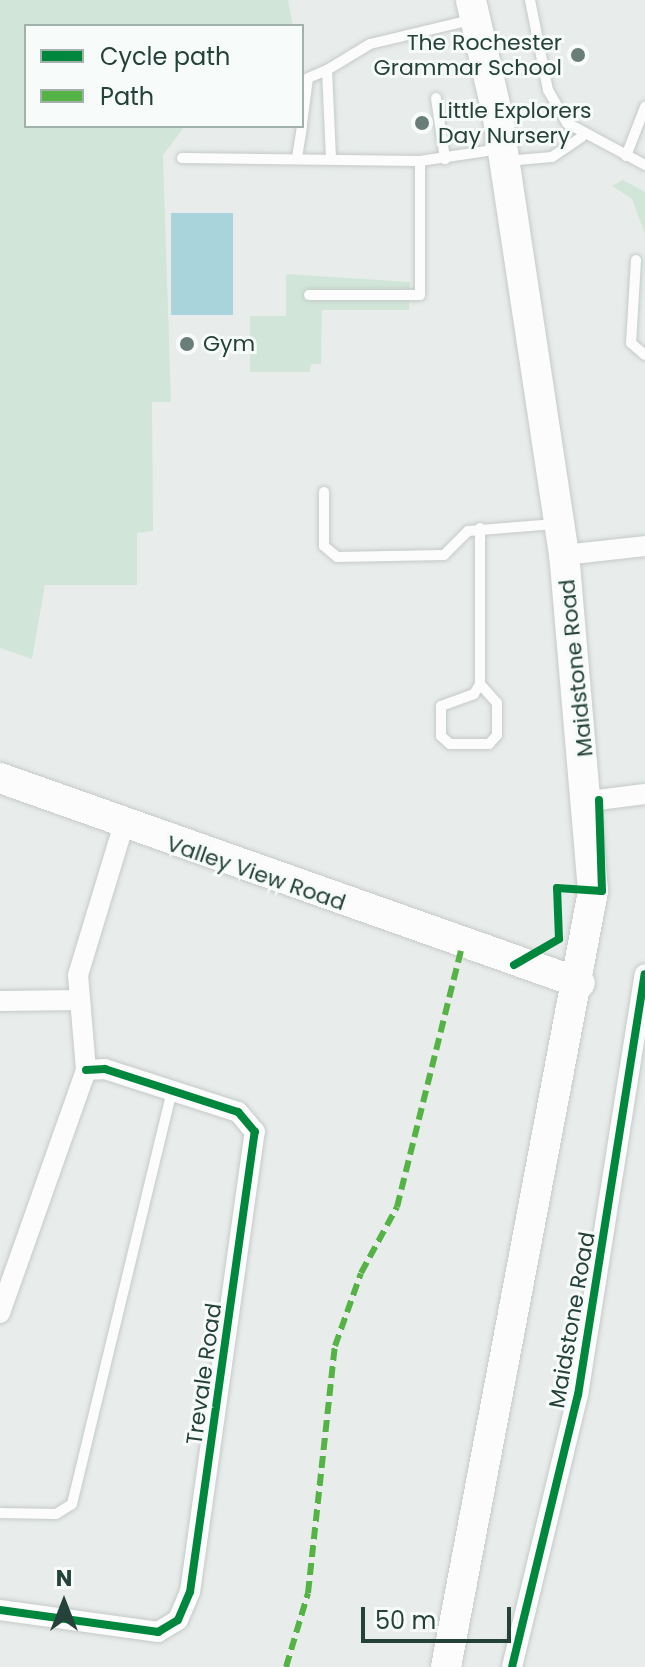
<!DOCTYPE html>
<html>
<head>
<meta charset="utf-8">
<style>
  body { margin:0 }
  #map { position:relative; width:645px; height:1667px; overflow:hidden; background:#e8edeb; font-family:Poppins,sans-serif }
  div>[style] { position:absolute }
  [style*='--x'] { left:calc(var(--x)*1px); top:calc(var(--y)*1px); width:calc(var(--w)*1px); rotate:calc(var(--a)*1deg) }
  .green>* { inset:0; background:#d1e6d8 }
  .water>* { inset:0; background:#a9d4db; transform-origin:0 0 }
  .roads { filter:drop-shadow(0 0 2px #c5cac8) drop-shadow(0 0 2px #c5cac8) }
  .lane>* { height:10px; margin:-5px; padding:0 5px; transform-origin:5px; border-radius:5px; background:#fcfcfc }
  .street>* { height:20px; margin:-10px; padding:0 10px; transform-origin:10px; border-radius:10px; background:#fcfcfc }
  .secondary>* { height:30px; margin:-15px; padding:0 15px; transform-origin:15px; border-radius:15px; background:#fcfcfc }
  .quiet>* { height:6px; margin-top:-3px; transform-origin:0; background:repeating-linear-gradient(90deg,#55b346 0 12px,transparent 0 18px) }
  .cycleway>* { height:8px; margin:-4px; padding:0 4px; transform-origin:4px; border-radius:4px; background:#00873e }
  .dots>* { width:22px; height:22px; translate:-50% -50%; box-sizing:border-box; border:4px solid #f7fbf9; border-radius:50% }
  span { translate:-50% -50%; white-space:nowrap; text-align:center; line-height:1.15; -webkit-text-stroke:6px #f7fbf9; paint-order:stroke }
  .poi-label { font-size:22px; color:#24423a }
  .right { translate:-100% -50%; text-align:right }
  .left { translate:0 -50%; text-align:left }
  .street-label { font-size:22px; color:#24423a }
  .legend { position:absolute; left:24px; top:24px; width:280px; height:104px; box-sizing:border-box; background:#f7fbf9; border:2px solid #a3b1ad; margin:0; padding:10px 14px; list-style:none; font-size:24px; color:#24423a }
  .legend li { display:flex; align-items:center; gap:16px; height:40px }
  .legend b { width:40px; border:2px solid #a3b1ad }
  .north { position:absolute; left:24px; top:1563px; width:80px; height:80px; -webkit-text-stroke:6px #f7fbf9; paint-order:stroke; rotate:0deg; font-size:22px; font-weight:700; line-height:32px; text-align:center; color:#24423a }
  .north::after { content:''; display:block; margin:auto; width:28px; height:36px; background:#24423a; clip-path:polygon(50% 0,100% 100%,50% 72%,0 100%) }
  .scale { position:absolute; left:361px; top:1607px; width:150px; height:36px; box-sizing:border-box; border:4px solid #24423a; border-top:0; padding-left:10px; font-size:24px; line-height:28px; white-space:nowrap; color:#24423a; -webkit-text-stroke:6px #f7fbf9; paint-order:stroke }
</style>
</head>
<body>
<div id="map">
  <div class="green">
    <div style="clip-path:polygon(0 0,288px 0,293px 26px,26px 26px,26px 126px,185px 126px,163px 155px,171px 402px,152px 402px,153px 531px,137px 533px,137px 585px,45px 585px,32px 659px,0 648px)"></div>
    <div style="clip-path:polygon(623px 180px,645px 192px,645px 234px,632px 199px,612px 186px)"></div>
    <div style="clip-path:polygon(286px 274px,410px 282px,409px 310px,322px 310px,321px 364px,311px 364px,310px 372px,250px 372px,250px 316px,286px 316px)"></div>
  </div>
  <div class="water">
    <div style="left:171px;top:213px;width:62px;height:102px"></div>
  </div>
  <div class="roads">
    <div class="lane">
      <div style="--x:530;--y:0;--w:92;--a:78.7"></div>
      <div style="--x:548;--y:90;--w:38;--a:60"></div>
      <div style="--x:567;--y:123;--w:89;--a:28.3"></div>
      <div style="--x:327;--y:70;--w:50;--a:-31.2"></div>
      <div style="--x:370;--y:44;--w:104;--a:-13.4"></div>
      <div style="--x:436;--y:98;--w:62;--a:81.6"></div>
      <div style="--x:302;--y:124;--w:46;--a:-82.6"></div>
      <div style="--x:308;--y:78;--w:21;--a:-23"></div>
      <div style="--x:327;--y:70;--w:89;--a:87.4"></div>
      <div style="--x:626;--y:156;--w:53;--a:-68.8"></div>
      <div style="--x:182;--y:158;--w:238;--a:0.7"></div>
      <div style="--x:420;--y:161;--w:81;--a:-8.5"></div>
      <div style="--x:297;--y:158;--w:32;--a:-81"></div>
      <div style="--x:506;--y:161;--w:46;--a:-5"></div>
      <div style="--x:552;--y:157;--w:36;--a:-34"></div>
      <div style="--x:636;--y:260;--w:83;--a:93.4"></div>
      <div style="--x:631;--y:343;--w:18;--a:41"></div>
      <div style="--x:309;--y:295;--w:111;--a:0"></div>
      <div style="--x:420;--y:295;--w:134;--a:-90"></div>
      <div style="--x:324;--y:492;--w:54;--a:90"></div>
      <div style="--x:324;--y:546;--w:17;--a:40"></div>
      <div style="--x:337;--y:557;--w:107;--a:-1.1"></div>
      <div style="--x:444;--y:555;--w:34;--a:-45"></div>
      <div style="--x:468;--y:531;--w:87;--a:-4.6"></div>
      <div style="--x:480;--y:528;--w:156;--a:90"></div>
      <div style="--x:480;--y:684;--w:12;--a:121"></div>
      <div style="--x:474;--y:694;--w:35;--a:160"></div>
      <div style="--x:441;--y:706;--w:30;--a:90"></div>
      <div style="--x:441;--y:736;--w:12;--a:42"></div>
      <div style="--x:450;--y:744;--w:39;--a:0"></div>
      <div style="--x:489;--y:744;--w:12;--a:-48"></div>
      <div style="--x:497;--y:735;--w:32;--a:-90"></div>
      <div style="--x:497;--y:703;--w:25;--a:-132"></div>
      <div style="--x:0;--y:1513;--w:56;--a:1"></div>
      <div style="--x:56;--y:1514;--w:19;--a:-32"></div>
      <div style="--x:72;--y:1504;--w:426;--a:-76.4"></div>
    </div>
    <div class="street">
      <div style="--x:564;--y:555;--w:81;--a:-6.3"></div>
      <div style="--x:590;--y:801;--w:55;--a:-7.3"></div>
      <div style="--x:0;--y:1001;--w:79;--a:-0.7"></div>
      <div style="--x:0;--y:1313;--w:258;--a:-70.5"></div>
      <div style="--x:86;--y:1070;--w:95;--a:-94.8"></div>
      <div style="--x:78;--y:975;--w:155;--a:-73.1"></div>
      <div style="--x:0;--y:1610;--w:160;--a:7.9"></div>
      <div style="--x:158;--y:1632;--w:23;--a:-31"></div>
      <div style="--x:178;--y:1620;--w:30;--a:-67"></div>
      <div style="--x:190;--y:1592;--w:465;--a:-82"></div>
      <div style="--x:255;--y:1132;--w:26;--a:-130"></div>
      <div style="--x:238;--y:1112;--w:140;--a:-162.1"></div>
      <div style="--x:105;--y:1069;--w:19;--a:177"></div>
      <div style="--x:512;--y:1667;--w:280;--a:-76.4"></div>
      <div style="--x:578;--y:1395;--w:426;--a:-81"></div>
    </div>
    <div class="secondary">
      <div style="--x:0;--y:778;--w:615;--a:19.47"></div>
      <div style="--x:446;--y:1667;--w:790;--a:-79.27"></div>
      <div style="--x:593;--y:891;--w:337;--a:-94.9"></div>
      <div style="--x:564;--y:555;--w:447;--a:-98.6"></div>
      <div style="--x:497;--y:113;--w:116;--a:-103"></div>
    </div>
  </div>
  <div class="quiet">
    <div style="--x:286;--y:1667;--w:77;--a:-73.4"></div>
    <div style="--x:308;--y:1593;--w:248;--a:-83.8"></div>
    <div style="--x:335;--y:1346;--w:77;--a:-70.4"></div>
    <div style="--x:361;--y:1273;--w:75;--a:-61.4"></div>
    <div style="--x:397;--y:1207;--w:269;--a:-76"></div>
  </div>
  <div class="cycleway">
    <div style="--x:514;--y:965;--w:52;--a:-30"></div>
    <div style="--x:559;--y:939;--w:51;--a:-92.2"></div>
    <div style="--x:557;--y:888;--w:45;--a:3.8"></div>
    <div style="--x:602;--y:891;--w:91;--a:-91.9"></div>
    <div style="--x:0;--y:1610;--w:160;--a:7.9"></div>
    <div style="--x:158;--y:1632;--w:23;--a:-31"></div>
    <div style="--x:178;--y:1620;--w:30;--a:-67"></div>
    <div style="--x:190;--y:1592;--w:465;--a:-82"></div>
    <div style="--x:255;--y:1132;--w:26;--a:-130"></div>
    <div style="--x:238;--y:1112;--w:140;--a:-162.1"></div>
    <div style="--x:105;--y:1069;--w:19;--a:177"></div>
    <div style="--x:512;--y:1667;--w:280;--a:-76.4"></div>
    <div style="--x:578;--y:1395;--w:426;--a:-81"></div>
  </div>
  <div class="dots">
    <div style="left:578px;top:55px;background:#697e78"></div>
    <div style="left:422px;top:123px;background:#697e78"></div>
    <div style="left:187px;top:344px;background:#697e78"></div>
  </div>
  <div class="poi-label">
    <span class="right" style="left:562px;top:55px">The Rochester<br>Grammar School</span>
    <span class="left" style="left:438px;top:123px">Little Explorers<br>Day Nursery</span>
    <span class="left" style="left:203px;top:344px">Gym</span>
  </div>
  <div class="street-label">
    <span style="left:576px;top:668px;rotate:-96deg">Maidstone Road</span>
    <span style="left:256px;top:873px;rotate:19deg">Valley View Road</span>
    <span style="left:572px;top:1320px;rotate:-80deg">Maidstone Road</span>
    <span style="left:204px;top:1374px;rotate:-82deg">Trevale Road</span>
  </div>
  <ul class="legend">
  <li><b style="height:10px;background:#00873e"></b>Cycle path</li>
  <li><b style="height:10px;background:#55b346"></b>Path</li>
  </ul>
  <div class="north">N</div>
  <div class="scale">50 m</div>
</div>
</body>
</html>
